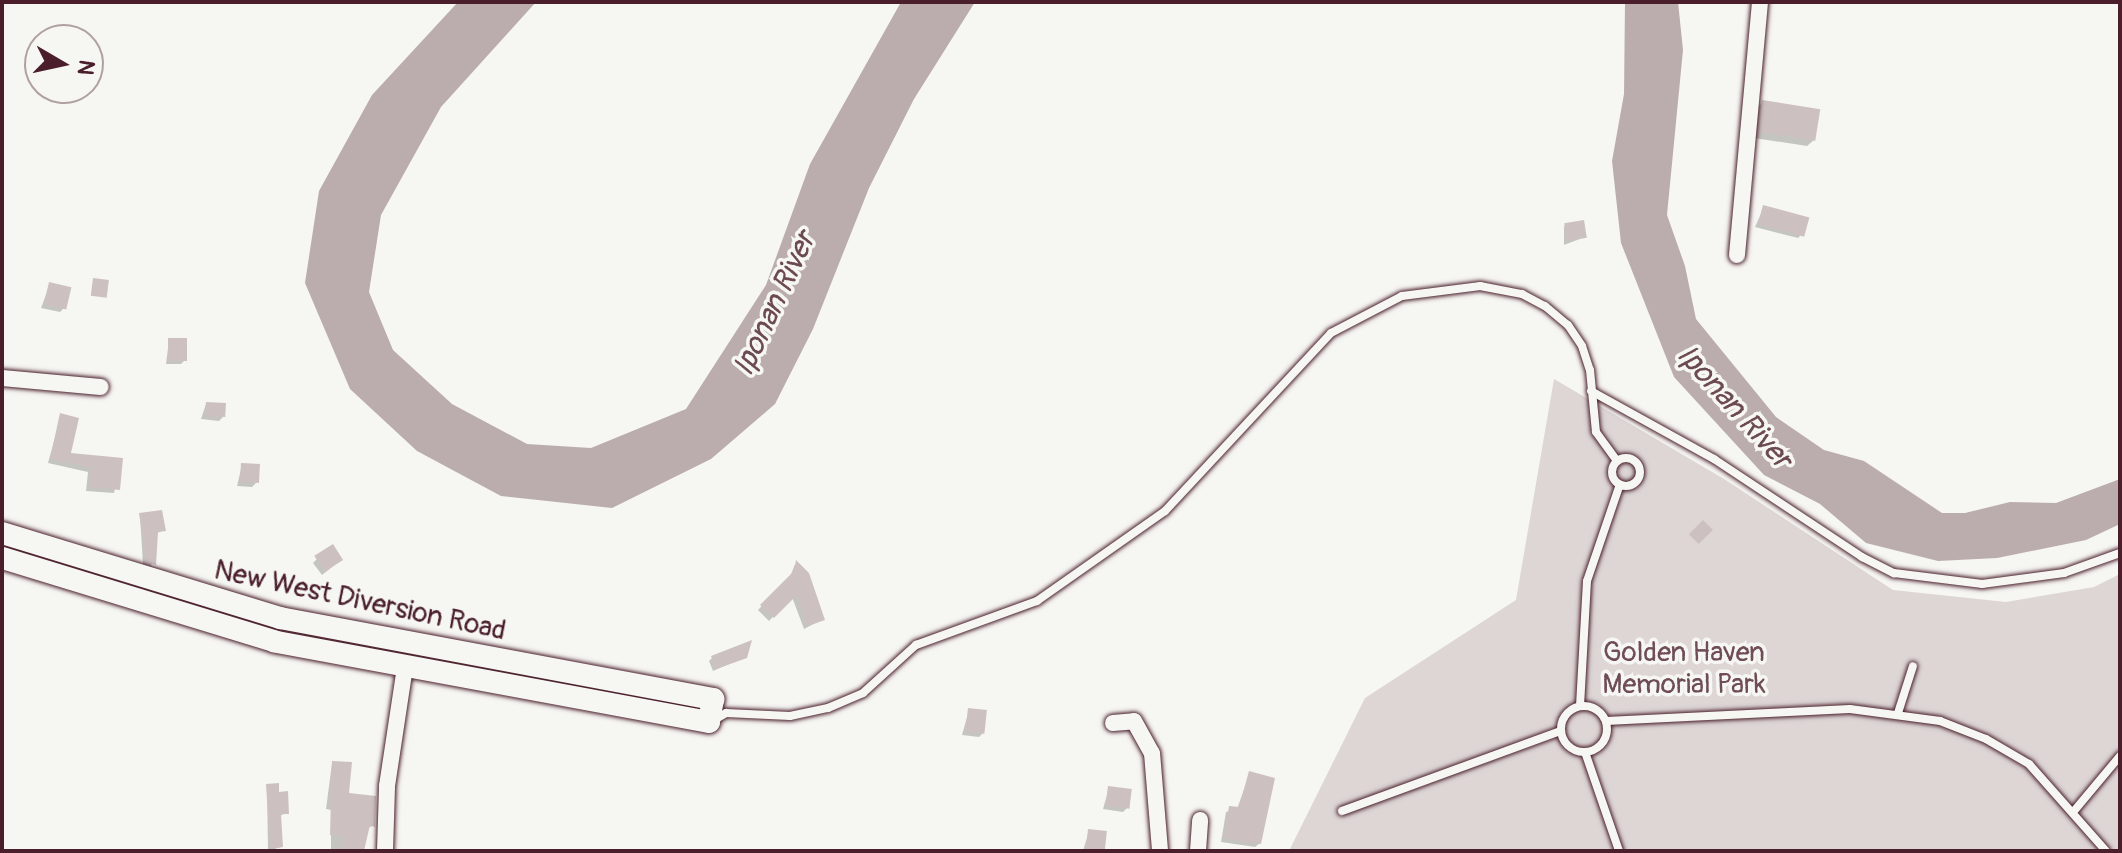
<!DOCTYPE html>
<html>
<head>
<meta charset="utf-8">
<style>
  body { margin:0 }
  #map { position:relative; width:2122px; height:853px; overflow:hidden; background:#f6f6f2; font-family:Pangolin,sans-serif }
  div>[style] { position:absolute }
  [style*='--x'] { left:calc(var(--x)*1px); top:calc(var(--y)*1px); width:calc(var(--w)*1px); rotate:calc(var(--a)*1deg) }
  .green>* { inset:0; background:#ddd6d5 }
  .water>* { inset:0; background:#bbadae }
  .shadow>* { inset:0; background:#0003 }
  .building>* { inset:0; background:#ccc1c0; transform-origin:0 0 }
  .roads { filter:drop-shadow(0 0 2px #4a1f2b) drop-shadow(0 0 2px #4a1f2b) }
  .service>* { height:8px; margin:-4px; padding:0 4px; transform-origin:4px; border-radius:4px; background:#f6f6f2 }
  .service>.ring { margin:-4px; padding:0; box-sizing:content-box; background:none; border:8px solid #f6f6f2; border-radius:50% }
  .minor>* { height:16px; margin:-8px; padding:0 8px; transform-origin:8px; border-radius:8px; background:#f6f6f2 }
  .tertiary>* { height:22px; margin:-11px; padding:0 11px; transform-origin:11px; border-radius:11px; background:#f6f6f2 }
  span { translate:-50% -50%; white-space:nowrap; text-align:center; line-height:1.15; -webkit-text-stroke:7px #f6f6f2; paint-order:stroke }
  .street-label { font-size:28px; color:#4a1f2b }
  .park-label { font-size:28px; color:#6f4d56 }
  .water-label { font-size:30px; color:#6c4a52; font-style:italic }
  .frame { position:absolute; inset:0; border:4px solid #4a1f2b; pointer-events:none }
  .north { position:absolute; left:24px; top:24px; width:80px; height:80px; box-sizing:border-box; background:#f6f6f2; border:2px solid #b1a0a2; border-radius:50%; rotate:99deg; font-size:22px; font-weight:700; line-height:32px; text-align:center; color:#4a1f2b }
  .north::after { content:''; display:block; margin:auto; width:28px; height:36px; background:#4a1f2b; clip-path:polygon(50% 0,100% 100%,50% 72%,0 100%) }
</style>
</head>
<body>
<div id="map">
  <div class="green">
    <div style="clip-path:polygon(1554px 379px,1724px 479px,1893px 590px,2006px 602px,2094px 587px,2120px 574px,2120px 851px,1289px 851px,1365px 698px,1516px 600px)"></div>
  </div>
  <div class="water">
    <div style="clip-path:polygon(458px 2px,536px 2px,441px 107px,381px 215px,369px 292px,393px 350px,452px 404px,527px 444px,591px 448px,686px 409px,766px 285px,810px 164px,901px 2px,975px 2px,914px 99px,869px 188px,813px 329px,775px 404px,711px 459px,612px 508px,501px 496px,417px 451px,350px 389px,305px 283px,319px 191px,372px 95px)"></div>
    <div style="clip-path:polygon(1625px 2px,1678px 2px,1683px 50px,1667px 215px,1685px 266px,1696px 319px,1776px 417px,1824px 450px,1864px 461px,1942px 513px,1965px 513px,2010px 502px,2056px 503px,2120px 479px,2120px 524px,2086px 540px,1997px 558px,1938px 561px,1866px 543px,1820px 504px,1764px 475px,1674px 377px,1621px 243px,1612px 161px,1624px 94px)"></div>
  </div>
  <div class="shadow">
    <div style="clip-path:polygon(1763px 102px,1814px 140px,1807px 146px,1754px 138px,1756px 109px)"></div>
    <div style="clip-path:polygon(1764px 207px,1802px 234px,1798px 238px,1755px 227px)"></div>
    <div style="clip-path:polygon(1564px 226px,1585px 237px,1564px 245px)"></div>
    <div style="clip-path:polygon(50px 284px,64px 308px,60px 312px,41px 308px)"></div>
    <div style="clip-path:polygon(169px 340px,185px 360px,181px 364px,166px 364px)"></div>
    <div style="clip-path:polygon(206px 404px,223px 417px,219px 421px,201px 419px)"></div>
    <div style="clip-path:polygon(61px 416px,69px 455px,121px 460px,114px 493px,86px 491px,88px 472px,48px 463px)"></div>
    <div style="clip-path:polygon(242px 465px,256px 483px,252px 487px,237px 486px)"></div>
    <div style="clip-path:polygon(140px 515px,163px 530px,156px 534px,151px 568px,143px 565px)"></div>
    <div style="clip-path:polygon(317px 559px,336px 564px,322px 575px,313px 563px)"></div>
    <div style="clip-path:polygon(795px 564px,823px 619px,804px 629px,792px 597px,769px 621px,758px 610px,790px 577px)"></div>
    <div style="clip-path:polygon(745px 657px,713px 671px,709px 661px,712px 658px)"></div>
    <div style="clip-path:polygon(969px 710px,983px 733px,979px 737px,962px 735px)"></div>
    <div style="clip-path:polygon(332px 763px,346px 795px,374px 798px,373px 826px,367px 828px,362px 851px,331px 851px,331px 810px,326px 809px)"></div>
    <div style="clip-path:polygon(1250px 773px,1260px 843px,1255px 847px,1221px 842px,1226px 812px,1237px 809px)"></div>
    <div style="clip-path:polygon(267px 786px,287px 813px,279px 816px,281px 847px,268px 851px)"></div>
    <div style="clip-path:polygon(1109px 788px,1127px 808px,1123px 812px,1103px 809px)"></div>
    <div style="clip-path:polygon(1089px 831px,1103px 851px,1083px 851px)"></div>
  </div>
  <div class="building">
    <div style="left:1762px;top:100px;width:59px;height:32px;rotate:9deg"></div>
    <div style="left:1763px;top:205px;width:48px;height:20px;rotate:15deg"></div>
    <div style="left:1584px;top:220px;width:18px;height:20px;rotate:81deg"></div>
    <div style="left:93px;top:278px;width:16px;height:18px;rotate:7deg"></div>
    <div style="left:49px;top:282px;width:23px;height:23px;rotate:13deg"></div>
    <div style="left:168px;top:338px;width:19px;height:23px"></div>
    <div style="left:206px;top:402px;width:20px;height:14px;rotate:3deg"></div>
    <div style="clip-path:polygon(60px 413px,79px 418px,71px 453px,123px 458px,120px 490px,89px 487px,91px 468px,50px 459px)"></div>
    <div style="left:241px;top:463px;width:19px;height:19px;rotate:3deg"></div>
    <div style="clip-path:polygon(162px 510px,166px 531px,158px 532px,156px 565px,146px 562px,139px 513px)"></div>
    <div style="left:1703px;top:520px;width:14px;height:20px;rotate:45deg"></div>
    <div style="left:333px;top:544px;width:19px;height:22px;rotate:58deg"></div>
    <div style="clip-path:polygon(796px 560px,809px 573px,825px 620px,808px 626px,797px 595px,774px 618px,760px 605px,794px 571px)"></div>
    <div style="clip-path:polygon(752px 640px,747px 658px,716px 669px,711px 656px)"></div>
    <div style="left:968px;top:708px;width:19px;height:24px;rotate:6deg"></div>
    <div style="clip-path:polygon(332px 761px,352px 762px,349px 793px,376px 796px,375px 827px,370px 825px,364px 851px,341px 851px,344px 837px,330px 835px)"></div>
    <div style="clip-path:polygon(1249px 771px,1275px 778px,1261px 844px,1224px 838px,1229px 806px,1239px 807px)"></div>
    <div style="clip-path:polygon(279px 783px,279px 792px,288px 791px,289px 814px,281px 814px,283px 847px,270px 849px,266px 784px)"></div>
    <div style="left:1108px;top:786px;width:24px;height:20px;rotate:7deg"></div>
    <div style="left:1088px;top:829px;width:19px;height:22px;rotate:6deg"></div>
  </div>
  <div class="roads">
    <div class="service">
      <div style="--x:1591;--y:391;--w:141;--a:28.9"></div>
      <div style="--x:1714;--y:459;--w:178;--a:33.5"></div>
      <div style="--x:1862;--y:557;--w:36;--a:27"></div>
      <div style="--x:1894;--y:573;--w:89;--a:7.1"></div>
      <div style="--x:1982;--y:584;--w:83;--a:-7.6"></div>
      <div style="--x:2064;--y:573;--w:59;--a:-19.7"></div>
      <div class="ring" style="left:1612px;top:458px;width:20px;height:20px"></div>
      <div class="ring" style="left:1561px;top:706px;width:38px;height:38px"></div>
      <div style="--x:1580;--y:706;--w:125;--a:-86.8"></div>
      <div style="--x:1587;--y:581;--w:102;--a:-71.2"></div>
      <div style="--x:1898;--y:713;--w:49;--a:-72.3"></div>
      <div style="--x:714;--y:720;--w:14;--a:-30"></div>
      <div style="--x:726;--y:713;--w:64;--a:2.7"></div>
      <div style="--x:790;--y:716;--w:39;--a:-12"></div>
      <div style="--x:828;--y:708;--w:38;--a:-23"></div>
      <div style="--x:863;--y:693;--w:72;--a:-42.2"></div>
      <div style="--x:916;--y:645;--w:129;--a:-20"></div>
      <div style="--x:1037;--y:601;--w:156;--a:-35.1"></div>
      <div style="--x:1165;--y:511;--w:243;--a:-47"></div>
      <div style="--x:1331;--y:333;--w:80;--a:-27.5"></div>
      <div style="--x:1402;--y:296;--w:79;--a:-7.3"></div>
      <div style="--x:1480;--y:286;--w:43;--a:10.8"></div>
      <div style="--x:1522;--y:294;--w:26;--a:28"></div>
      <div style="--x:1545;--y:306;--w:30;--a:40"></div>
      <div style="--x:1568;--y:325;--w:25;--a:56"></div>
      <div style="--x:1582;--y:346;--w:25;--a:72"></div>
      <div style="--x:1590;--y:370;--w:62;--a:84.5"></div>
      <div style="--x:1596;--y:432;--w:36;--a:54"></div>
      <div style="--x:1606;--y:721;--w:244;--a:-2.8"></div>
      <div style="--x:1850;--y:709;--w:91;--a:7.6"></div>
      <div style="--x:1940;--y:721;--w:49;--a:21.4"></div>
      <div style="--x:1986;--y:739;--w:50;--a:30.2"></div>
      <div style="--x:2029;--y:764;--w:116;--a:48.5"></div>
      <div style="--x:1585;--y:752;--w:105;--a:71"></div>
      <div style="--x:1342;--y:811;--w:233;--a:-20.1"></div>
      <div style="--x:2074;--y:811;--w:72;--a:-50.1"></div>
    </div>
    <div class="minor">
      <div style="--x:1737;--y:255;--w:254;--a:-84.8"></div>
      <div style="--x:2;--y:378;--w:99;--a:5.2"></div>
      <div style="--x:1113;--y:723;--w:21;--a:-5"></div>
      <div style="--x:1134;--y:721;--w:37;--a:61"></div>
      <div style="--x:1152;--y:753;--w:98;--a:85.3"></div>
      <div style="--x:385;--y:851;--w:65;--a:-88.2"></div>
      <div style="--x:387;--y:786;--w:120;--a:-81.4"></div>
      <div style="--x:1198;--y:851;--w:31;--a:-86"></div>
    </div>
    <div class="tertiary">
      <div style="--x:2;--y:533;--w:291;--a:17"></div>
      <div style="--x:280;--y:618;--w:441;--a:10.6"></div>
      <div style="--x:713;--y:699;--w:23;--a:100"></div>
      <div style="--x:709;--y:722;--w:442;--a:-169.5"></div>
      <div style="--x:274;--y:641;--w:284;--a:-163"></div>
    </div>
  </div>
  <div class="street-label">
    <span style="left:360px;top:601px;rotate:12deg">New West Diversion Road</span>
  </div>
  <div class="park-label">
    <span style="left:1684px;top:669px">Golden Haven<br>Memorial Park</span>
  </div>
  <div class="water-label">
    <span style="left:775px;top:304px;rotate:-65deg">Iponan River</span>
    <span style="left:1734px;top:407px;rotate:48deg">Iponan River</span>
  </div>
  <div class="frame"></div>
  <div class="north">N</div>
</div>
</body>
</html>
